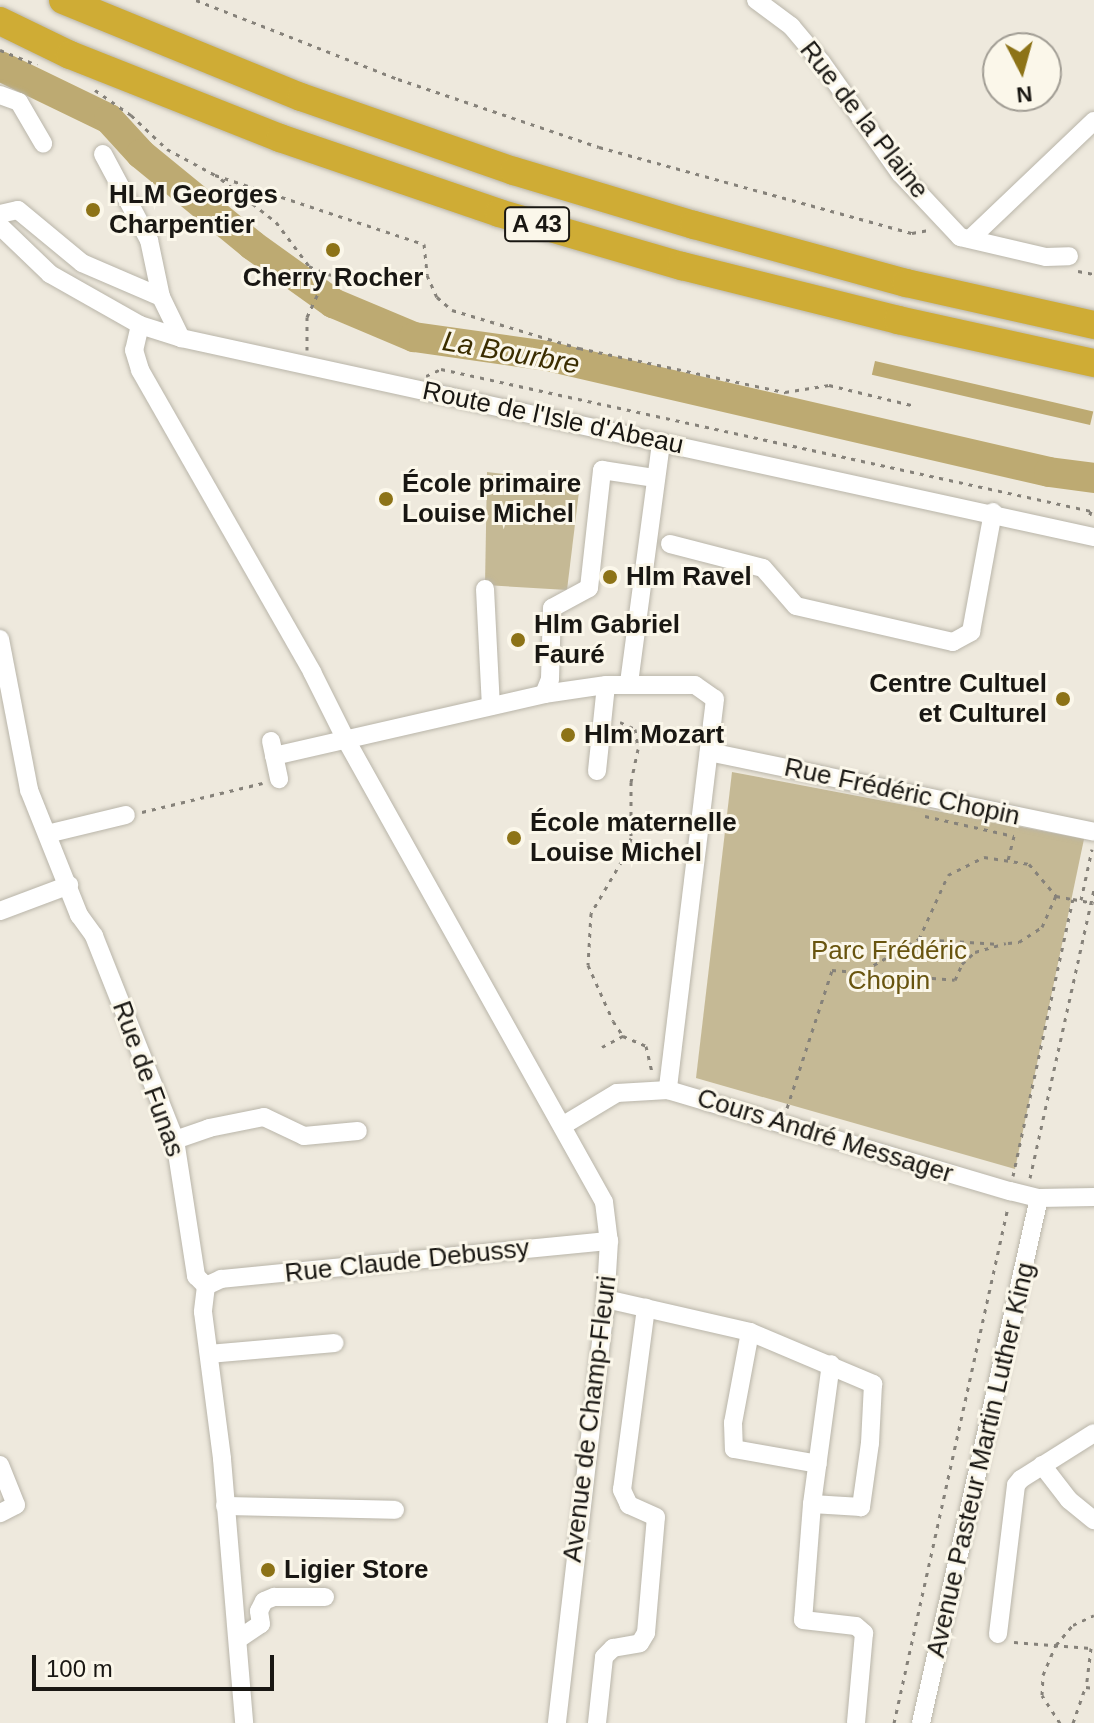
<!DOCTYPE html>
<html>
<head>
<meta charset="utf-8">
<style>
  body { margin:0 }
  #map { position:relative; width:1094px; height:1723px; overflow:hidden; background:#eee9dd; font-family:Helvetica,sans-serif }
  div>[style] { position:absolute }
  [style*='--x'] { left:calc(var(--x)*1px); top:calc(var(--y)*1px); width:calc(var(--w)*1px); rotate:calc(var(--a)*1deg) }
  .green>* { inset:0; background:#c5b995 }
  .water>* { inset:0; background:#bdaa72; transform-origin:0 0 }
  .river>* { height:30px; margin:-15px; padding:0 15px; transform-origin:15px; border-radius:15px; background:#bdaa72 }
  .path>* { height:3px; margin-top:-1.5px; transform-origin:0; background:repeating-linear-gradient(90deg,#86827a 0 4px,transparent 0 10px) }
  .roads { filter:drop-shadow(0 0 2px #b9b5a9) drop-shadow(0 0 2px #b9b5a9) }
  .minor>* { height:18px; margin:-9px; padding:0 9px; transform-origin:9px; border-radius:9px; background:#fff }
  .highway>* { height:28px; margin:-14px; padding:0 14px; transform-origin:14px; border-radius:14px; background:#cfac35 }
  .dots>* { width:22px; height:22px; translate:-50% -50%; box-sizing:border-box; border:4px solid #fbf7ea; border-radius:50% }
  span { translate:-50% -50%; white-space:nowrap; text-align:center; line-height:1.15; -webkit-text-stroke:6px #fbf7ea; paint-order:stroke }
  .shield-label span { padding:2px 6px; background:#fbf7ea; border:2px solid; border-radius:6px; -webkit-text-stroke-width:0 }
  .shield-label { font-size:24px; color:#191713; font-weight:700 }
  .street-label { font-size:26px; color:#191713 }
  .poi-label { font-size:26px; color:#191713; font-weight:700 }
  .left { translate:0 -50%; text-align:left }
  .right { translate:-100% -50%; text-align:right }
  .park-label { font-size:26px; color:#68540f }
  .water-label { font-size:28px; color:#3b2d00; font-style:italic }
  .north { position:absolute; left:982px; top:32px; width:80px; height:80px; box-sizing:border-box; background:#fbf7ea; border:2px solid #a19d94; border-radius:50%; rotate:174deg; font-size:22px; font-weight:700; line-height:32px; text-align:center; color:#191713 }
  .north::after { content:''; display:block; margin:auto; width:28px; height:36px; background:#8d7317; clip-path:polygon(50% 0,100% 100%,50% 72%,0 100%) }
  .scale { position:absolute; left:32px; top:1655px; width:242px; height:36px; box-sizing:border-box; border:4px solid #191713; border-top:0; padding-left:10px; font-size:24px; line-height:28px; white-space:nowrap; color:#191713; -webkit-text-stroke:6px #fbf7ea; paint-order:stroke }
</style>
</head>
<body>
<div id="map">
  <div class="green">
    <div style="clip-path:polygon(487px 472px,580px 483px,567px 590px,485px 585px)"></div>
    <div style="clip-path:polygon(732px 772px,1084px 839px,1015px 1169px,696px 1078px)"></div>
  </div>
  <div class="water">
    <div style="left:875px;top:361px;width:224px;height:14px;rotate:13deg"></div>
  </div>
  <div class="river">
    <div style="--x:0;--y:66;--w:121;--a:25.9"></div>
    <div style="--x:109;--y:119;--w:47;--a:47.6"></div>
    <div style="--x:141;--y:154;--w:144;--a:39.3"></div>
    <div style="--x:252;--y:245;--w:100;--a:35.6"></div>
    <div style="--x:333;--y:303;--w:88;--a:22.8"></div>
    <div style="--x:414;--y:337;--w:134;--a:8.1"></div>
    <div style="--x:547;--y:356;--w:515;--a:13.01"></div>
    <div style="--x:1049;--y:472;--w:45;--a:7.6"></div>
  </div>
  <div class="path">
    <div style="--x:196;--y:0;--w:217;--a:21.4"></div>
    <div style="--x:398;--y:79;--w:212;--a:18.7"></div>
    <div style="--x:599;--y:147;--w:325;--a:15.4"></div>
    <div style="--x:912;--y:233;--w:17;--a:-10"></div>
    <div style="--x:0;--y:50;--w:40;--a:22"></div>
    <div style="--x:95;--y:90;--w:44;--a:34.8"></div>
    <div style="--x:131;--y:115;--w:50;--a:43.4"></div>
    <div style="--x:167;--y:149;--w:55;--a:28.4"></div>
    <div style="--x:215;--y:175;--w:220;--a:18.3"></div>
    <div style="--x:424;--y:244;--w:31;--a:84"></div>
    <div style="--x:427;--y:275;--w:24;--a:66"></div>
    <div style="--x:437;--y:297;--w:20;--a:41"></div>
    <div style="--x:452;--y:310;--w:133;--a:16.7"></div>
    <div style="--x:579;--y:348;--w:211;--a:12.1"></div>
    <div style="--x:785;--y:392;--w:45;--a:-9"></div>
    <div style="--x:829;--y:385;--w:89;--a:13.7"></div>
    <div style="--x:221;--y:179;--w:70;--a:38"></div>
    <div style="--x:276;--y:222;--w:55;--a:53.1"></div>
    <div style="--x:309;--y:266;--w:20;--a:24"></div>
    <div style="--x:327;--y:274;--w:50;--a:10.4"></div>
    <div style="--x:376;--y:283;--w:51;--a:-9.1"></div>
    <div style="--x:1078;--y:271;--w:16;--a:11"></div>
    <div style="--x:307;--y:350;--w:33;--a:-90"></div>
    <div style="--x:307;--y:317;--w:47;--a:-65.1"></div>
    <div style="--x:426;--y:376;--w:17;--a:-25"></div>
    <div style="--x:441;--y:369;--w:665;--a:12.32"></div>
    <div style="--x:1091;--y:511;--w:7;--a:106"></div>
    <div style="--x:620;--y:722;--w:17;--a:25"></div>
    <div style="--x:635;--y:729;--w:20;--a:81"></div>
    <div style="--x:638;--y:749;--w:34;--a:102"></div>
    <div style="--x:631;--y:782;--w:56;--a:90"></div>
    <div style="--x:631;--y:838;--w:15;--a:106"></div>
    <div style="--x:627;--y:852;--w:71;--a:120.5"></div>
    <div style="--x:591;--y:913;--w:52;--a:93.3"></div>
    <div style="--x:588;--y:965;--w:61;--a:65.9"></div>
    <div style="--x:613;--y:1021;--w:18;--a:56"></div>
    <div style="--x:623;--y:1036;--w:25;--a:23"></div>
    <div style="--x:646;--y:1046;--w:27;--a:77"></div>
    <div style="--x:142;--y:812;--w:124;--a:-13.5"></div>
    <div style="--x:925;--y:816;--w:91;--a:12.7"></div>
    <div style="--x:1014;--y:836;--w:25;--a:104"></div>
    <div style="--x:1081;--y:900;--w:52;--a:-77.8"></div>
    <div style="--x:920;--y:939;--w:80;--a:3.6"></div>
    <div style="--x:1008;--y:943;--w:11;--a:-5"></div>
    <div style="--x:1019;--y:942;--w:27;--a:-33"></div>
    <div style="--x:1042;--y:927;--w:34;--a:-66"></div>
    <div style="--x:865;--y:970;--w:62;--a:-29.9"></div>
    <div style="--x:919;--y:939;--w:70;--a:-65.6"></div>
    <div style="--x:948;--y:875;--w:40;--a:-26.6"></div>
    <div style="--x:984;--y:857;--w:46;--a:8.8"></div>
    <div style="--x:1029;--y:864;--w:42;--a:49.8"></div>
    <div style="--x:1056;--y:896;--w:16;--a:11"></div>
    <div style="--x:602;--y:1047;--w:24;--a:-28"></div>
    <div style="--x:787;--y:1108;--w:145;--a:-71.9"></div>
    <div style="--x:832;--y:970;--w:123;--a:4.6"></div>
    <div style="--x:955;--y:980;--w:17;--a:-66"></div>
    <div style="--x:962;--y:964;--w:18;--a:-43"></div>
    <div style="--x:975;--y:952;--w:32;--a:-16"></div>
    <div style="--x:1013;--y:1176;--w:283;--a:-77.8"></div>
    <div style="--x:1073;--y:899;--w:21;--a:11"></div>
    <div style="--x:1030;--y:1178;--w:296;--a:-77.5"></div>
    <div style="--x:1014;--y:1642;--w:77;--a:4.5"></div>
    <div style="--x:1091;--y:1648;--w:39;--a:97"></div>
    <div style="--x:1086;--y:1687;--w:8;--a:7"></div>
    <div style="--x:894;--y:1723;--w:528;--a:-77.54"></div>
    <div style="--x:1060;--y:1723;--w:33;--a:-123"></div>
    <div style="--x:1042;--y:1695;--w:20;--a:-87"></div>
    <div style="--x:1043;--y:1675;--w:33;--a:-67"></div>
    <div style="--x:1056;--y:1645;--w:26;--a:-50"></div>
    <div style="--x:1073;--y:1625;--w:23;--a:-25"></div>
    <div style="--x:1073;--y:1723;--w:36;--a:-71"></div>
  </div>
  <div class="roads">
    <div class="minor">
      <div style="--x:756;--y:0;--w:44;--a:36.6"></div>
      <div style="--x:791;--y:26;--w:48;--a:50"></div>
      <div style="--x:822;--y:63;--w:135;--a:54.7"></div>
      <div style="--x:900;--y:173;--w:88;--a:46.8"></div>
      <div style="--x:960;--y:237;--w:88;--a:13.1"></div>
      <div style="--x:1046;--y:257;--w:23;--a:-2"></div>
      <div style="--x:0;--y:95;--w:20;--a:20"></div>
      <div style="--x:19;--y:102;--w:48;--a:59.7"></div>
      <div style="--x:103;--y:154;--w:98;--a:61.9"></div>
      <div style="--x:149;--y:240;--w:58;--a:78.1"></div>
      <div style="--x:0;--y:214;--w:18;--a:-13"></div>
      <div style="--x:18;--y:210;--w:83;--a:39.6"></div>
      <div style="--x:82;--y:263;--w:86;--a:23.3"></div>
      <div style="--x:161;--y:297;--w:46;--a:64"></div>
      <div style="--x:0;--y:226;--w:69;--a:43.8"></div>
      <div style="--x:50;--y:274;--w:103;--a:29.5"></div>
      <div style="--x:140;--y:325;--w:43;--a:17.6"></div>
      <div style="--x:181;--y:338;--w:934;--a:12.3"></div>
      <div style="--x:970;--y:239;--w:171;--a:-43.6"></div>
      <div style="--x:140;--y:325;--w:26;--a:103"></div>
      <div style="--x:134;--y:350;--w:21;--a:73"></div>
      <div style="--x:140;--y:370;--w:348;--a:60.3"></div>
      <div style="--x:312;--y:672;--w:74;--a:63.4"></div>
      <div style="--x:345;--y:738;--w:531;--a:60.83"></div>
      <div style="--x:604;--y:1202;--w:39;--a:83"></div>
      <div style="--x:609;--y:1241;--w:66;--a:93.5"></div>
      <div style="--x:605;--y:1307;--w:419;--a:96.6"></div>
      <div style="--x:670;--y:544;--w:96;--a:14.5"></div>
      <div style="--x:763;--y:568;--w:50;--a:49"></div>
      <div style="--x:796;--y:606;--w:161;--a:12.9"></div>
      <div style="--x:953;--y:642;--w:21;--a:-29"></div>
      <div style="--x:971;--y:632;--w:122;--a:-79.6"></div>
      <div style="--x:485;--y:589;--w:117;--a:87.1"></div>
      <div style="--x:0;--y:639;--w:154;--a:79.1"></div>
      <div style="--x:29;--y:790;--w:135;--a:68.2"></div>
      <div style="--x:79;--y:915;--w:26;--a:54"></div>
      <div style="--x:94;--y:936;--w:219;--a:68.3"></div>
      <div style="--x:175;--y:1140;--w:138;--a:81.2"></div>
      <div style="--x:196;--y:1276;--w:14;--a:45"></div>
      <div style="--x:629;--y:683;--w:243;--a:-82.4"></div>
      <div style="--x:544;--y:694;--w:16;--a:-68"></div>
      <div style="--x:550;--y:679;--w:71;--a:-88.4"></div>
      <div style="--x:552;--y:608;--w:42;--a:-28.4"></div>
      <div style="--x:589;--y:588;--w:119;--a:-83.7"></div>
      <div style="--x:602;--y:470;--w:54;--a:8.6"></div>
      <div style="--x:271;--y:741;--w:39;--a:78"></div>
      <div style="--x:709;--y:752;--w:393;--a:11.7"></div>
      <div style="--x:274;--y:756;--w:277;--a:-12.9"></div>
      <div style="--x:544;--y:694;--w:63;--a:-8.3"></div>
      <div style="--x:606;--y:685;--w:89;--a:0"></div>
      <div style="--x:695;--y:685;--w:24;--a:35"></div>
      <div style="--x:715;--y:699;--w:394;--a:96.9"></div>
      <div style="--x:597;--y:771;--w:86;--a:-84"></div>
      <div style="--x:47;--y:834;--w:81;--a:-13.5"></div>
      <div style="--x:0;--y:911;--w:74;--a:-20.6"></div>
      <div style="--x:562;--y:1126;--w:64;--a:-31"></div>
      <div style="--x:617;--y:1093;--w:51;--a:-3.4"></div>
      <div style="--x:668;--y:1090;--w:357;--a:16.5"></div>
      <div style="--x:1010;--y:1191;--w:30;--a:14"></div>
      <div style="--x:1039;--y:1198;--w:55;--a:-1"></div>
      <div style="--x:175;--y:1140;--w:36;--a:-19"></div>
      <div style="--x:209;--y:1128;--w:56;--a:-11.3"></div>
      <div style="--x:264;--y:1117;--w:44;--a:25.4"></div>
      <div style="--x:304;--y:1136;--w:54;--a:-5.3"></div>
      <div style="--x:206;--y:1286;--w:26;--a:97"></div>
      <div style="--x:203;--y:1312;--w:148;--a:82.6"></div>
      <div style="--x:222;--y:1459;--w:265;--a:85.2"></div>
      <div style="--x:206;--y:1286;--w:17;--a:-25"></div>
      <div style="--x:221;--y:1279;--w:390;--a:-5.6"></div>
      <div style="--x:606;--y:1299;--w:148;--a:12.9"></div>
      <div style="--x:750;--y:1332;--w:93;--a:100.6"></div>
      <div style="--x:733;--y:1423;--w:26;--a:88"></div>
      <div style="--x:734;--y:1449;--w:85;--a:10.1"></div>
      <div style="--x:750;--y:1332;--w:134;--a:22.9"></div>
      <div style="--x:873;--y:1384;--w:59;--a:92.9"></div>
      <div style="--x:870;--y:1443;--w:65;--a:98"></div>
      <div style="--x:861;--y:1507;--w:49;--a:-176.5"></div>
      <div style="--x:812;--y:1504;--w:116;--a:94.4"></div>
      <div style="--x:803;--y:1620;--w:53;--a:6.5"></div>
      <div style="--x:856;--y:1626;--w:11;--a:41"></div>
      <div style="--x:864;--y:1633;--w:90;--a:95.1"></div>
      <div style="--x:209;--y:1354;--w:126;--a:-5"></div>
      <div style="--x:0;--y:1465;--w:43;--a:68.2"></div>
      <div style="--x:16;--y:1505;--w:18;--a:153"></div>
      <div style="--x:1042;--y:1465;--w:44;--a:52.4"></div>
      <div style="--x:1069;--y:1500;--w:32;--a:39"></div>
      <div style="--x:812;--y:1504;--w:141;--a:-82.3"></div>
      <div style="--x:225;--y:1506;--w:170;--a:1.3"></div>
      <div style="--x:998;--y:1634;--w:150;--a:-83.1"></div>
      <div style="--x:1016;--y:1485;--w:8;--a:-50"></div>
      <div style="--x:1021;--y:1479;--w:86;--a:-32.2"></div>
      <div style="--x:240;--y:1638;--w:25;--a:-34"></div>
      <div style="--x:261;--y:1624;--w:13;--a:-99"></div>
      <div style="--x:259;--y:1611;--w:11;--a:-63"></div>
      <div style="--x:264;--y:1601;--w:11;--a:-22"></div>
      <div style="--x:274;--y:1597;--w:51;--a:0"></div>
      <div style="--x:597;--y:1723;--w:66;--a:-83.9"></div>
      <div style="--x:604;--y:1657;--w:13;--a:-45"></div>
      <div style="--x:613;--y:1648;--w:27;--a:-10"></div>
      <div style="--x:640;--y:1643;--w:12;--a:-59"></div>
      <div style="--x:646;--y:1633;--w:116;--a:-85.1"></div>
      <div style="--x:656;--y:1517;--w:30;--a:-156"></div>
      <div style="--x:629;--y:1505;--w:17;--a:-115"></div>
      <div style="--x:622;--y:1490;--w:184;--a:-82.5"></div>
      <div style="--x:921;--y:1723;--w:538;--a:-77.33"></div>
    </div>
    <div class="highway">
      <div style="--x:63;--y:0;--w:257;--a:22.2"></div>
      <div style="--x:301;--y:97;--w:225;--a:19.2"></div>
      <div style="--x:514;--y:171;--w:188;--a:16.7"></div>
      <div style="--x:694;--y:225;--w:220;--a:15.3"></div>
      <div style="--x:906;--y:283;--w:193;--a:12.6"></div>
      <div style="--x:0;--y:21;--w:78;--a:25.9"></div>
      <div style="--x:70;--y:55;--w:226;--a:21.6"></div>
      <div style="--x:280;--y:138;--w:231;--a:18.9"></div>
      <div style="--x:499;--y:213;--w:191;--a:16.2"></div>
      <div style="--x:682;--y:266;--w:223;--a:14"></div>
      <div style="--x:898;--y:320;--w:201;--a:12.4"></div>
    </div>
  </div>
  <div class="dots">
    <div style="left:93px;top:210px;background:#8d7317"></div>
    <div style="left:333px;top:250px;background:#8d7317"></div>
    <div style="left:386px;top:499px;background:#8d7317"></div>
    <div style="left:610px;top:577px;background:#8d7317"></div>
    <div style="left:518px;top:640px;background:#8d7317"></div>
    <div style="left:1063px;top:699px;background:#8d7317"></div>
    <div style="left:568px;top:735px;background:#8d7317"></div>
    <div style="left:514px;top:838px;background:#8d7317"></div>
    <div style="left:268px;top:1570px;background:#8d7317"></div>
  </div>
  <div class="shield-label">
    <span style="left:537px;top:224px">A 43</span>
  </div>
  <div class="street-label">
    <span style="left:864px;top:120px;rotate:52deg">Rue de la Plaine</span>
    <span style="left:553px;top:418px;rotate:12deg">Route de l'Isle d'Abeau</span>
    <span style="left:902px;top:792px;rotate:12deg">Rue Frédéric Chopin</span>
    <span style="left:148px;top:1079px;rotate:70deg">Rue de Funas</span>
    <span style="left:825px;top:1136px;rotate:17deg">Cours André Messager</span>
    <span style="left:407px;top:1261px;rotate:-6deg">Rue Claude Debussy</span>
    <span style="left:590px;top:1419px;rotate:-83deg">Avenue de Champ-Fleuri</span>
    <span style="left:981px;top:1460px;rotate:-77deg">Avenue Pasteur Martin Luther King</span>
  </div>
  <div class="poi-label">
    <span class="left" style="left:109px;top:210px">HLM Georges<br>Charpentier</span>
    <span style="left:333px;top:278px">Cherry Rocher</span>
    <span class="left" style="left:402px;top:499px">École primaire<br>Louise Michel</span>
    <span class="left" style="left:626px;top:577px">Hlm Ravel</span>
    <span class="left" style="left:534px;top:640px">Hlm Gabriel<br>Fauré</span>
    <span class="right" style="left:1047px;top:699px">Centre Cultuel<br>et Culturel</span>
    <span class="left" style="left:584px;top:735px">Hlm Mozart</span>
    <span class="left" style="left:530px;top:838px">École maternelle<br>Louise Michel</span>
    <span class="left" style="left:284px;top:1570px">Ligier Store</span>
  </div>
  <div class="park-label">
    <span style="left:889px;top:966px">Parc Frédéric<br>Chopin</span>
  </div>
  <div class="water-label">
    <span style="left:511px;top:353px;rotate:10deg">La Bourbre</span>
  </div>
  <div class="north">N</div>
  <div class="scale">100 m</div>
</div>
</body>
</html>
